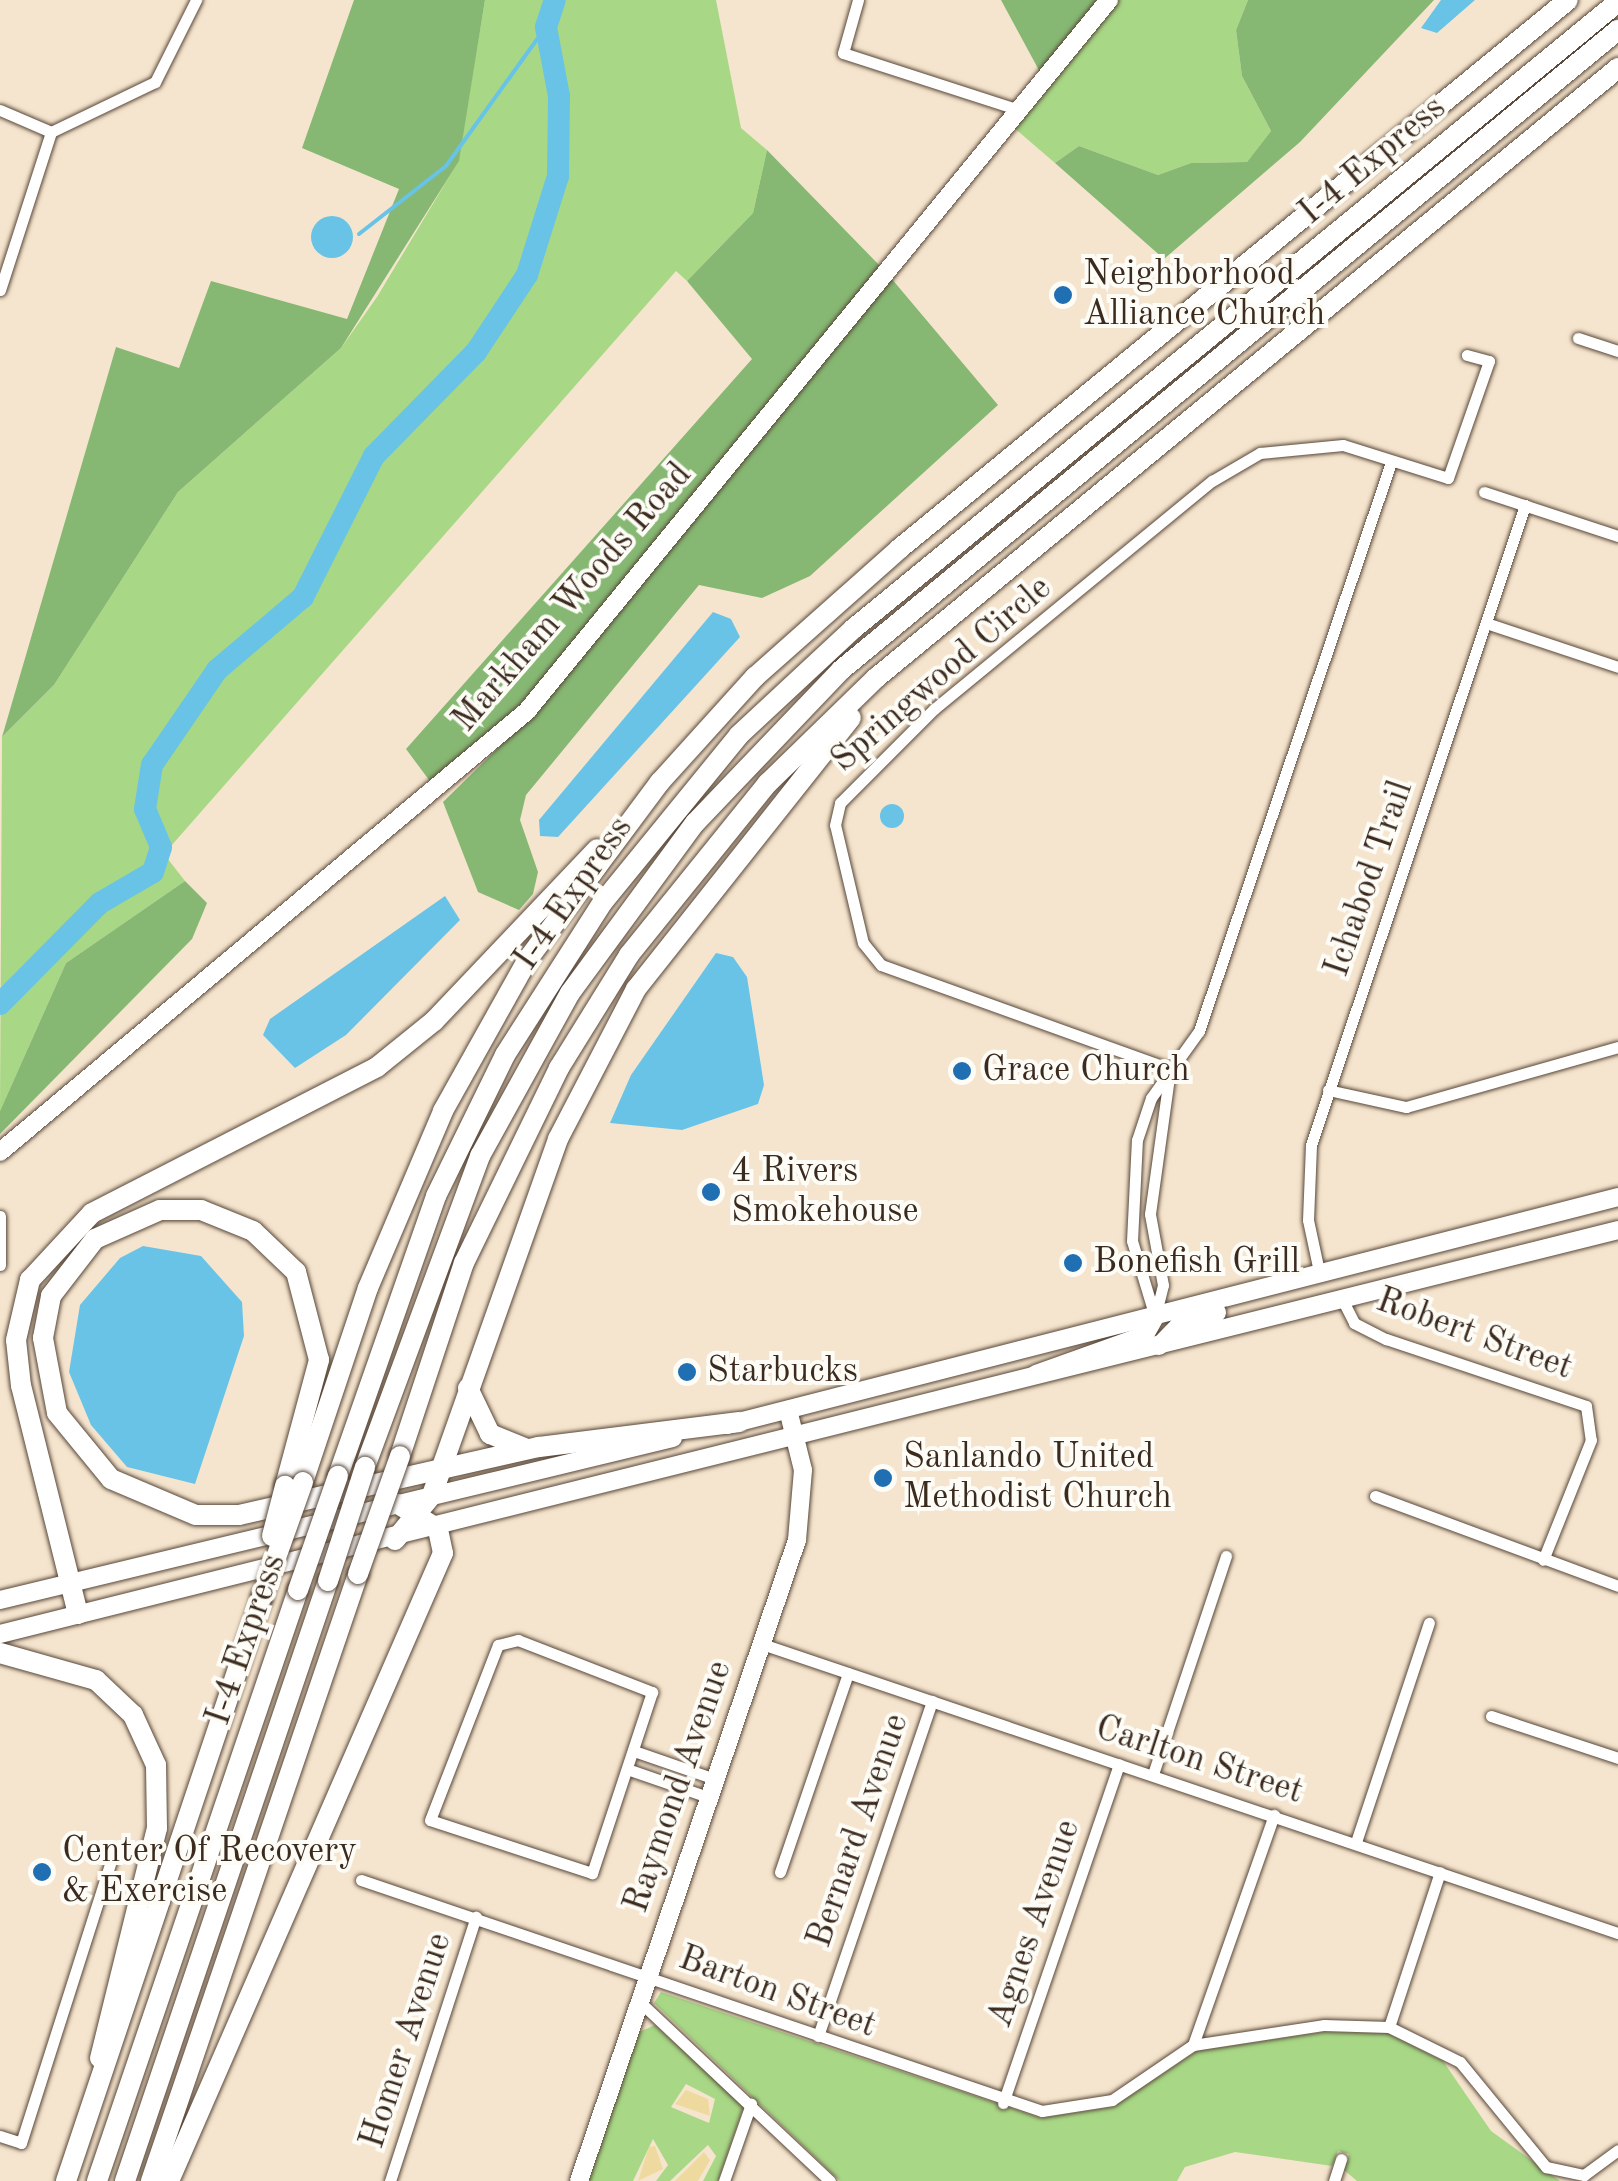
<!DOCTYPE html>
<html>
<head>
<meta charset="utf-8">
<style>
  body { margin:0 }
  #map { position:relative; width:1618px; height:2181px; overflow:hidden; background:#f6e5ce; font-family:"Old Standard TT",serif }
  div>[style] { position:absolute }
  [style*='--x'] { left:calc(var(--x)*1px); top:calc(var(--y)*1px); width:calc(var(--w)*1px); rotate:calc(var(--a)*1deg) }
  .green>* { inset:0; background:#a8d886 }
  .forest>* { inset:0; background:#86b873 }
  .sand>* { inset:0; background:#eeda9e }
  .water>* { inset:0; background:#68c3e6 }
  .round { border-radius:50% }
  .stream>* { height:4px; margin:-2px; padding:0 2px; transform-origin:2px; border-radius:2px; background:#68c3e6 }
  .river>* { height:22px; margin:-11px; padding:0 11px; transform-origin:11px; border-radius:11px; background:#68c3e6 }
  .roads { filter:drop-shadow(0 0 2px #574638) drop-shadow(0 0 2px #574638) }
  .street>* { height:11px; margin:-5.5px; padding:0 5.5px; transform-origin:5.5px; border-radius:5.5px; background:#fff }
  .secondary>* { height:18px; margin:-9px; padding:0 9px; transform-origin:9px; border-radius:9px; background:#fff }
  .primary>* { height:18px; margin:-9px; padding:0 9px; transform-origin:9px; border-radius:9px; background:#fff }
  .highway>* { height:20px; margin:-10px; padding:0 10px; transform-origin:10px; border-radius:10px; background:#fff }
  .bridges { filter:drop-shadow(0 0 2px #574638) drop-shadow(0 0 2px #574638) }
  .highway-bridge>* { height:20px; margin:-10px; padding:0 10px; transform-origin:10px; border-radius:10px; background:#fff }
  .dots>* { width:28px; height:28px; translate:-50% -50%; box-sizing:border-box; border:5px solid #fdfcf7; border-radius:50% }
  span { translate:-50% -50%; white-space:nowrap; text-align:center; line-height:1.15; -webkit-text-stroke:8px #fdfcf7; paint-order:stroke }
  .street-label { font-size:35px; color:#3b2a1e }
  .poi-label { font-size:35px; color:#3b2a1e }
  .left { translate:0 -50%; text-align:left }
</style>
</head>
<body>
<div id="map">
  <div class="green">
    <div style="clip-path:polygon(485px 0,716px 0,741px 128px,767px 150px,753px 213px,687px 281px,676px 271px,164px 854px,185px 881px,66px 963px,0 1111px,2px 737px,54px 685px,178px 492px,341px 348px,377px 297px,458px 162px)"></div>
    <div style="clip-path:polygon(1117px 0,1248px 0,1236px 30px,1242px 76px,1271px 131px,1247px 162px,1191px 163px,1158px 175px,1079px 146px,1055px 163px,1013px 127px)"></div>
    <div style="clip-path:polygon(661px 1992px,1041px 2118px,1113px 2107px,1197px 2051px,1324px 2032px,1387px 2033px,1443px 2061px,1491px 2131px,1560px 2181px,1357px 2181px,1344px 2170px,1349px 2154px,1338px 2151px,1332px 2166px,1235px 2152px,1185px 2167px,1177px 2181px,840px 2181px,654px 2003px)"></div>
    <div style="clip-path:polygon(evenodd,655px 2025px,744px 2106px,718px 2181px,703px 2181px,716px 2156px,708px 2145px,670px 2181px,656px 2181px,668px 2165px,653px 2139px,633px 2181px,588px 2181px,637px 2033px,655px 2025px,686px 2084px,715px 2099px,709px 2123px,671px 2107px,686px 2084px)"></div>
  </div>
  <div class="forest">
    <div style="clip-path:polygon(354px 0,485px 0,459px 161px,341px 348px,178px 492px,54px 685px,2px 737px,116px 347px,179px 368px,211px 281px,347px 319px,399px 189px,302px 148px)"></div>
    <div style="clip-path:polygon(1001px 0,1101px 0,1041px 74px)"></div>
    <div style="clip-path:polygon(1248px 0,1434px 0,1300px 142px,1164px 259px,1055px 163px,1079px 146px,1158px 175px,1191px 163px,1247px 162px,1271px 131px,1242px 76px,1236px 30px)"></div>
    <div style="clip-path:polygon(767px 150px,882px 268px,522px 707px,435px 788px,406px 749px,752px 359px,687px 281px,753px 213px)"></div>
    <div style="clip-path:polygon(891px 278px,998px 405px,810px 576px,762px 598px,699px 585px,526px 795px,520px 820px,538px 872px,533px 894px,519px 910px,478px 892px,443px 802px,531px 716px)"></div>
    <div style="clip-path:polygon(185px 881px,207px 903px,192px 939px,0 1134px,0 1111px,66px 963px)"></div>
  </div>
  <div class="sand">
    <div style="clip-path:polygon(686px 2090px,708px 2099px,710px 2116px,675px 2104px)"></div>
    <div style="clip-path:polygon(655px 2146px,663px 2169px,638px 2181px,649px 2147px)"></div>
    <div style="clip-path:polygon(704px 2152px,710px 2160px,698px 2181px,675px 2181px)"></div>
  </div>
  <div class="water">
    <div style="clip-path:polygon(1441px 0,1475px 0,1437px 33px,1421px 28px)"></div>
    <div class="round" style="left:311px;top:216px;width:42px;height:42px"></div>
    <div style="clip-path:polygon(713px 612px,731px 619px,740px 637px,558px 837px,540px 836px,539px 820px)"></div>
    <div class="round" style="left:880px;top:804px;width:24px;height:24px"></div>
    <div style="clip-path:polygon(445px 896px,460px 920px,346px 1035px,295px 1068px,263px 1035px,270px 1019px)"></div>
    <div style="clip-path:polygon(716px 953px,733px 957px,747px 977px,764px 1085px,758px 1104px,682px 1130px,610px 1123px,631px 1075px)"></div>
    <div style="clip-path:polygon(143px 1246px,201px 1256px,242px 1302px,244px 1336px,195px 1484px,127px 1467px,91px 1425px,69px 1372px,80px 1305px,120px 1258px)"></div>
  </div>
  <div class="stream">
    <div style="--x:359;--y:234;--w:110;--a:-38"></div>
    <div style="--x:446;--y:166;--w:171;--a:-54.3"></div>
  </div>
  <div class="river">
    <div style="--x:0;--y:1004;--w:142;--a:-45.3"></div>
    <div style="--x:100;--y:903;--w:61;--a:-30.3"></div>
    <div style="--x:153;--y:872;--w:26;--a:-72"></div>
    <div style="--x:161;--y:847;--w:41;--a:-112.8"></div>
    <div style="--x:145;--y:809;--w:45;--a:-81"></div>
    <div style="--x:152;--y:765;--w:115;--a:-55.6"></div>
    <div style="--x:217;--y:670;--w:113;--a:-40.3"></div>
    <div style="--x:303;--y:597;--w:158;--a:-63.3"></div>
    <div style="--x:374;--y:456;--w:146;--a:-45.6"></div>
    <div style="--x:476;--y:352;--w:92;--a:-56.5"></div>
    <div style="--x:527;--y:275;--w:104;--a:-72.6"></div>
    <div style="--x:558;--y:176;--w:80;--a:-89.3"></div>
    <div style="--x:559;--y:96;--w:70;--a:-100.7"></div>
    <div style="--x:546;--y:27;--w:28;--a:-72"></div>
  </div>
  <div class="roads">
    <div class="street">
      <div style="--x:858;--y:0;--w:55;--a:105.8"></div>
      <div style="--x:843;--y:53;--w:185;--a:17.9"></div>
      <div style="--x:0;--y:110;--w:56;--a:23.3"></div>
      <div style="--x:0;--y:290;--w:166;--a:-72.1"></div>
      <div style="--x:51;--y:132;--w:115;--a:-25.7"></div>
      <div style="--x:155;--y:82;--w:92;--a:-63.4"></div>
      <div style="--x:1578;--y:338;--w:42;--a:18"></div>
      <div style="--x:1484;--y:492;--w:141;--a:18.2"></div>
      <div style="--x:1486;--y:623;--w:139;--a:18.4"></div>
      <div style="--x:1170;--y:1069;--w:307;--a:-160.2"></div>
      <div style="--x:881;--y:965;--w:28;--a:-129"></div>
      <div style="--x:863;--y:943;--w:121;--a:-103.3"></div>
      <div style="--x:835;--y:825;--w:23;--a:-77"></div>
      <div style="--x:840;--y:803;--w:133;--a:-45"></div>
      <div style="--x:934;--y:709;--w:360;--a:-39.4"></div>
      <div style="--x:1212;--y:481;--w:56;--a:-30.3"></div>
      <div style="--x:1260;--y:453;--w:83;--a:-5.5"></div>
      <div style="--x:1343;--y:445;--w:110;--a:17.4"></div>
      <div style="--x:1448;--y:478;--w:124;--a:-70.7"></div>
      <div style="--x:1489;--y:361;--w:23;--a:-165"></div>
      <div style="--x:1328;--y:1090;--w:80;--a:12.3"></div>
      <div style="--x:1406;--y:1107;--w:220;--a:-15.8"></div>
      <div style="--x:0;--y:1216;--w:49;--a:90"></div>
      <div style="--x:1320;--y:1276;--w:57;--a:-102.1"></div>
      <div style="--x:1308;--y:1220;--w:75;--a:-87.7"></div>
      <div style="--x:1311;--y:1145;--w:675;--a:-71.51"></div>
      <div style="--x:1342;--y:1299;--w:27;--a:63"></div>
      <div style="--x:1354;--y:1323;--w:36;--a:27"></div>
      <div style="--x:1386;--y:1339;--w:211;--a:18.5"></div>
      <div style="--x:1586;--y:1406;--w:34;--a:82"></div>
      <div style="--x:1591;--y:1440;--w:129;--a:111.8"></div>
      <div style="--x:1155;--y:1317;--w:79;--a:-106.8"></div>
      <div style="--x:1132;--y:1241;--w:101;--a:-87.2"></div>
      <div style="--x:1137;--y:1140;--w:44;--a:-71.6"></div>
      <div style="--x:1151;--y:1098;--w:82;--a:-54.4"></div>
      <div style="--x:1199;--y:1031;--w:601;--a:-71.35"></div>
      <div style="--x:1155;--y:1317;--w:33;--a:-76"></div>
      <div style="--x:1163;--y:1285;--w:72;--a:-100.4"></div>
      <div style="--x:1150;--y:1214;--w:146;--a:-82.1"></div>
      <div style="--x:1375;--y:1496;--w:259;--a:20.3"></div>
      <div style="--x:518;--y:1640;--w:144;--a:21.2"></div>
      <div style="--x:652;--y:1692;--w:191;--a:108.3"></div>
      <div style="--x:592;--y:1873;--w:170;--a:-161.9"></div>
      <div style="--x:430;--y:1820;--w:188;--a:-68.8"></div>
      <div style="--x:498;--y:1645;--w:21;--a:-14"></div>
      <div style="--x:762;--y:1644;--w:903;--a:18.66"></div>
      <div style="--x:1491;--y:1716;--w:134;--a:18.3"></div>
      <div style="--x:634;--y:1751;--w:86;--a:19.1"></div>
      <div style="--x:627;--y:1769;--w:86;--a:19.1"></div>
      <div style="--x:1153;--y:1774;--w:230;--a:-71.5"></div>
      <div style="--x:1356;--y:1842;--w:231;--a:-71.6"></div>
      <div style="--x:780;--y:1872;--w:210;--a:-71.1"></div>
      <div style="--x:361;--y:1880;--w:719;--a:18.74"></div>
      <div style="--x:1042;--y:2111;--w:71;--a:-8.9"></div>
      <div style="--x:1112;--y:2100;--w:98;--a:-34.2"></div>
      <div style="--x:1193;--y:2045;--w:133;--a:-8.7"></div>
      <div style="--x:1324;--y:2025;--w:65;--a:1.8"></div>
      <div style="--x:1389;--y:2027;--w:79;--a:26.2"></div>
      <div style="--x:1460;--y:2062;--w:136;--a:50.7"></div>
      <div style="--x:1546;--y:2167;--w:39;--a:12"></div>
      <div style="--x:1584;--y:2175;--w:42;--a:-36.3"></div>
      <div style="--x:640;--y:2002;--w:261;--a:43.3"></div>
      <div style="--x:1389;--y:2027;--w:163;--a:-71.8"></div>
      <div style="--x:818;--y:2036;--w:354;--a:-71.2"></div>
      <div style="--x:1193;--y:2045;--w:244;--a:-70.6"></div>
      <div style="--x:1003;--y:2103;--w:358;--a:-71.1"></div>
      <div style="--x:0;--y:2136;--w:22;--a:18"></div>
      <div style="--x:21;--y:2143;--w:300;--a:-72.3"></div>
      <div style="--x:390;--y:2181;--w:278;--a:-72"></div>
      <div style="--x:724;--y:2181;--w:82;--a:-70.7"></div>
      <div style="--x:1334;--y:2181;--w:23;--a:-72"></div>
    </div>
    <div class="secondary">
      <div style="--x:0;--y:1152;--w:687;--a:-39.92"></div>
      <div style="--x:527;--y:711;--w:919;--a:-50.7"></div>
      <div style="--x:579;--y:2181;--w:677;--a:-71.22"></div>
      <div style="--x:797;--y:1540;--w:70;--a:-85.1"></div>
      <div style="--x:803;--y:1470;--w:62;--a:-104"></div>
    </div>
    <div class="primary">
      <div style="--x:1159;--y:1346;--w:29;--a:-46"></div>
      <div style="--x:1179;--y:1325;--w:40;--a:-18"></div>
      <div style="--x:1036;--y:1374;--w:116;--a:-19.7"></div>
      <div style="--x:1145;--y:1335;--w:21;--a:-61"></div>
      <div style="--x:727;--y:1425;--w:920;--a:-14.35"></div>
      <div style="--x:0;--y:1600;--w:692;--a:-13.53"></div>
      <div style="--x:0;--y:1634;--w:1668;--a:-14.02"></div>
    </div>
    <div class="highway">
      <div style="--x:468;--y:1388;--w:51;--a:64.4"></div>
      <div style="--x:490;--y:1434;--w:38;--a:22"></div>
      <div style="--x:400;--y:1456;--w:203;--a:-71.7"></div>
      <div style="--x:464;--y:1263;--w:217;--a:-64"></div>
      <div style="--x:559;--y:1068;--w:133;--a:-58.2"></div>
      <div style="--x:629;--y:955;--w:221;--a:-51.1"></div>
      <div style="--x:768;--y:783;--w:151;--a:-44.2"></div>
      <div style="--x:876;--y:678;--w:961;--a:-39.42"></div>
      <div style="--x:365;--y:1467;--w:332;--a:-69.7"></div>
      <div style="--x:480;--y:1156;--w:186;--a:-61.1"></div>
      <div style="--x:570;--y:993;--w:211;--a:-53.7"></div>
      <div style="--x:695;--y:823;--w:211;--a:-46.3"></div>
      <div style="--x:841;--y:670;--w:1007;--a:-39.48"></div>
      <div style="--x:338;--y:1476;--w:297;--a:-70.7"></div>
      <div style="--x:436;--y:1196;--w:157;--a:-63.9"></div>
      <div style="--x:505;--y:1055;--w:182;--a:-57.4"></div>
      <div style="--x:603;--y:902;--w:215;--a:-50.8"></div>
      <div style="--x:739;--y:735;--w:156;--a:-42.9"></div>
      <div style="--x:853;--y:629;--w:989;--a:-39.34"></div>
      <div style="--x:303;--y:1482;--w:205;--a:-71.5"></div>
      <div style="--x:368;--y:1288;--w:192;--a:-67"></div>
      <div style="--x:443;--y:1111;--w:174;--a:-60.8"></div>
      <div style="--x:528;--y:959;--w:221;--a:-53.3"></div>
      <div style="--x:660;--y:782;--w:142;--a:-47.9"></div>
      <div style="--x:755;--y:677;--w:193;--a:-41.6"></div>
      <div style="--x:899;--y:549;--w:865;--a:-39.37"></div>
      <div style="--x:285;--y:1486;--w:131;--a:-74.9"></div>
      <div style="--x:319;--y:1360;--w:91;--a:-104.6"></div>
      <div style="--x:296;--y:1272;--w:59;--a:-136.4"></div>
      <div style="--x:253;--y:1231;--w:56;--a:-158"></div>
      <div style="--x:201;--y:1210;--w:41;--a:180"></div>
      <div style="--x:160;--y:1210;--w:71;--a:156"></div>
      <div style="--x:95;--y:1239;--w:72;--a:127.7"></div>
      <div style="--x:51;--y:1296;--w:43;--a:100.8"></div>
      <div style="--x:43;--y:1338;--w:76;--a:79.4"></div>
      <div style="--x:57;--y:1413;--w:85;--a:50.7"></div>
      <div style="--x:111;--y:1479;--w:92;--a:23"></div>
      <div style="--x:196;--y:1515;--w:43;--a:0"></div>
      <div style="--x:239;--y:1515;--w:308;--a:-12.8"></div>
      <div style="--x:539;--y:1447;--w:202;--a:-7.1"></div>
      <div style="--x:395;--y:1540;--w:58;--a:-50.6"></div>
      <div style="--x:432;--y:1495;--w:378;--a:-70.5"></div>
      <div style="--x:558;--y:1139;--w:169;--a:-62.5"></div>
      <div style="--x:636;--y:989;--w:346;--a:-51.6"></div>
      <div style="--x:78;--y:1614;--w:235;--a:-104"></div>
      <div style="--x:21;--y:1386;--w:46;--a:-96.2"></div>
      <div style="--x:16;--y:1340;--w:62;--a:-76.9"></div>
      <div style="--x:30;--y:1280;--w:91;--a:-47.2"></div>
      <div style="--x:92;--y:1213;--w:320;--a:-27.1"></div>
      <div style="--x:377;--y:1067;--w:73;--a:-38.9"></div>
      <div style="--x:434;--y:1021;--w:237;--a:-46.5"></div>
      <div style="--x:0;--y:1653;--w:100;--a:15.7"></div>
      <div style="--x:96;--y:1680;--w:51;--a:43.4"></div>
      <div style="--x:133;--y:1715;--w:55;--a:65.3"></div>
      <div style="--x:156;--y:1765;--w:63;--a:89.1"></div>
      <div style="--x:157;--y:1828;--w:237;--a:103.9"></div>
      <div style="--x:66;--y:2181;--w:616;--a:-71.45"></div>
      <div style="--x:97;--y:2181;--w:624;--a:-71.22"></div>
      <div style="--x:125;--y:2181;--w:633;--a:-71.31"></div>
      <div style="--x:151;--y:2181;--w:641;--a:-71.17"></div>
      <div style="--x:169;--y:2181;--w:685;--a:-66.43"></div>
      <div style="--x:443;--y:1553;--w:25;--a:-102"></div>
      <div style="--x:438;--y:1529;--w:47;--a:-148"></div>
    </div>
  </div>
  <div class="bridges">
    <div class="highway-bridge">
      <div style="--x:272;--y:1536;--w:52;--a:-75.4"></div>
      <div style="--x:358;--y:1574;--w:125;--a:-70.4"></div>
      <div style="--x:328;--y:1581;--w:120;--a:-72"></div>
      <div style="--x:298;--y:1590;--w:121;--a:-70.7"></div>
      <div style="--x:262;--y:1597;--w:122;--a:-70.4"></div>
    </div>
  </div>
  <div class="dots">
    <div style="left:1063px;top:295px;background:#1f6fb2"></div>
    <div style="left:962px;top:1071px;background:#1f6fb2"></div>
    <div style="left:711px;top:1192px;background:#1f6fb2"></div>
    <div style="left:1073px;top:1263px;background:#1f6fb2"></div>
    <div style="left:687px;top:1372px;background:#1f6fb2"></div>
    <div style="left:883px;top:1478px;background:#1f6fb2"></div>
    <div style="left:42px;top:1872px;background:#1f6fb2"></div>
  </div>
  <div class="street-label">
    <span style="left:1373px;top:161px;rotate:-40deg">I-4 Express</span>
    <span style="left:573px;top:598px;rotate:-49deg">Markham Woods Road</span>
    <span style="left:942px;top:675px;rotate:-41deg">Springwood Circle</span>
    <span style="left:1370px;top:879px;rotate:-71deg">Ichabod Trail</span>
    <span style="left:574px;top:894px;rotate:-55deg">I-4 Express</span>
    <span style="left:1474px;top:1335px;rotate:20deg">Robert Street</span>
    <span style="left:247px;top:1640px;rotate:-71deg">I-4 Express</span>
    <span style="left:1199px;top:1761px;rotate:18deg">Carlton Street</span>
    <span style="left:679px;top:1787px;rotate:-71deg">Raymond Avenue</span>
    <span style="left:859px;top:1831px;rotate:-71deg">Bernard Avenue</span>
    <span style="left:1035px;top:1924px;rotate:-71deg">Agnes Avenue</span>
    <span style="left:777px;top:1993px;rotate:20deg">Barton Street</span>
    <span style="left:407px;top:2041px;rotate:-72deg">Homer Avenue</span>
  </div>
  <div class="poi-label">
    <span class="left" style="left:1083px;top:295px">Neighborhood<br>Alliance Church</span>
    <span class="left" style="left:982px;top:1071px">Grace Church</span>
    <span class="left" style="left:731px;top:1192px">4 Rivers<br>Smokehouse</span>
    <span class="left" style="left:1093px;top:1263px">Bonefish Grill</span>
    <span class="left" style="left:707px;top:1372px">Starbucks</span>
    <span class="left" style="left:903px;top:1478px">Sanlando United<br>Methodist Church</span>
    <span class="left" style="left:62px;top:1872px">Center Of Recovery<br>&amp; Exercise</span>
  </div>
</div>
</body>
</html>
